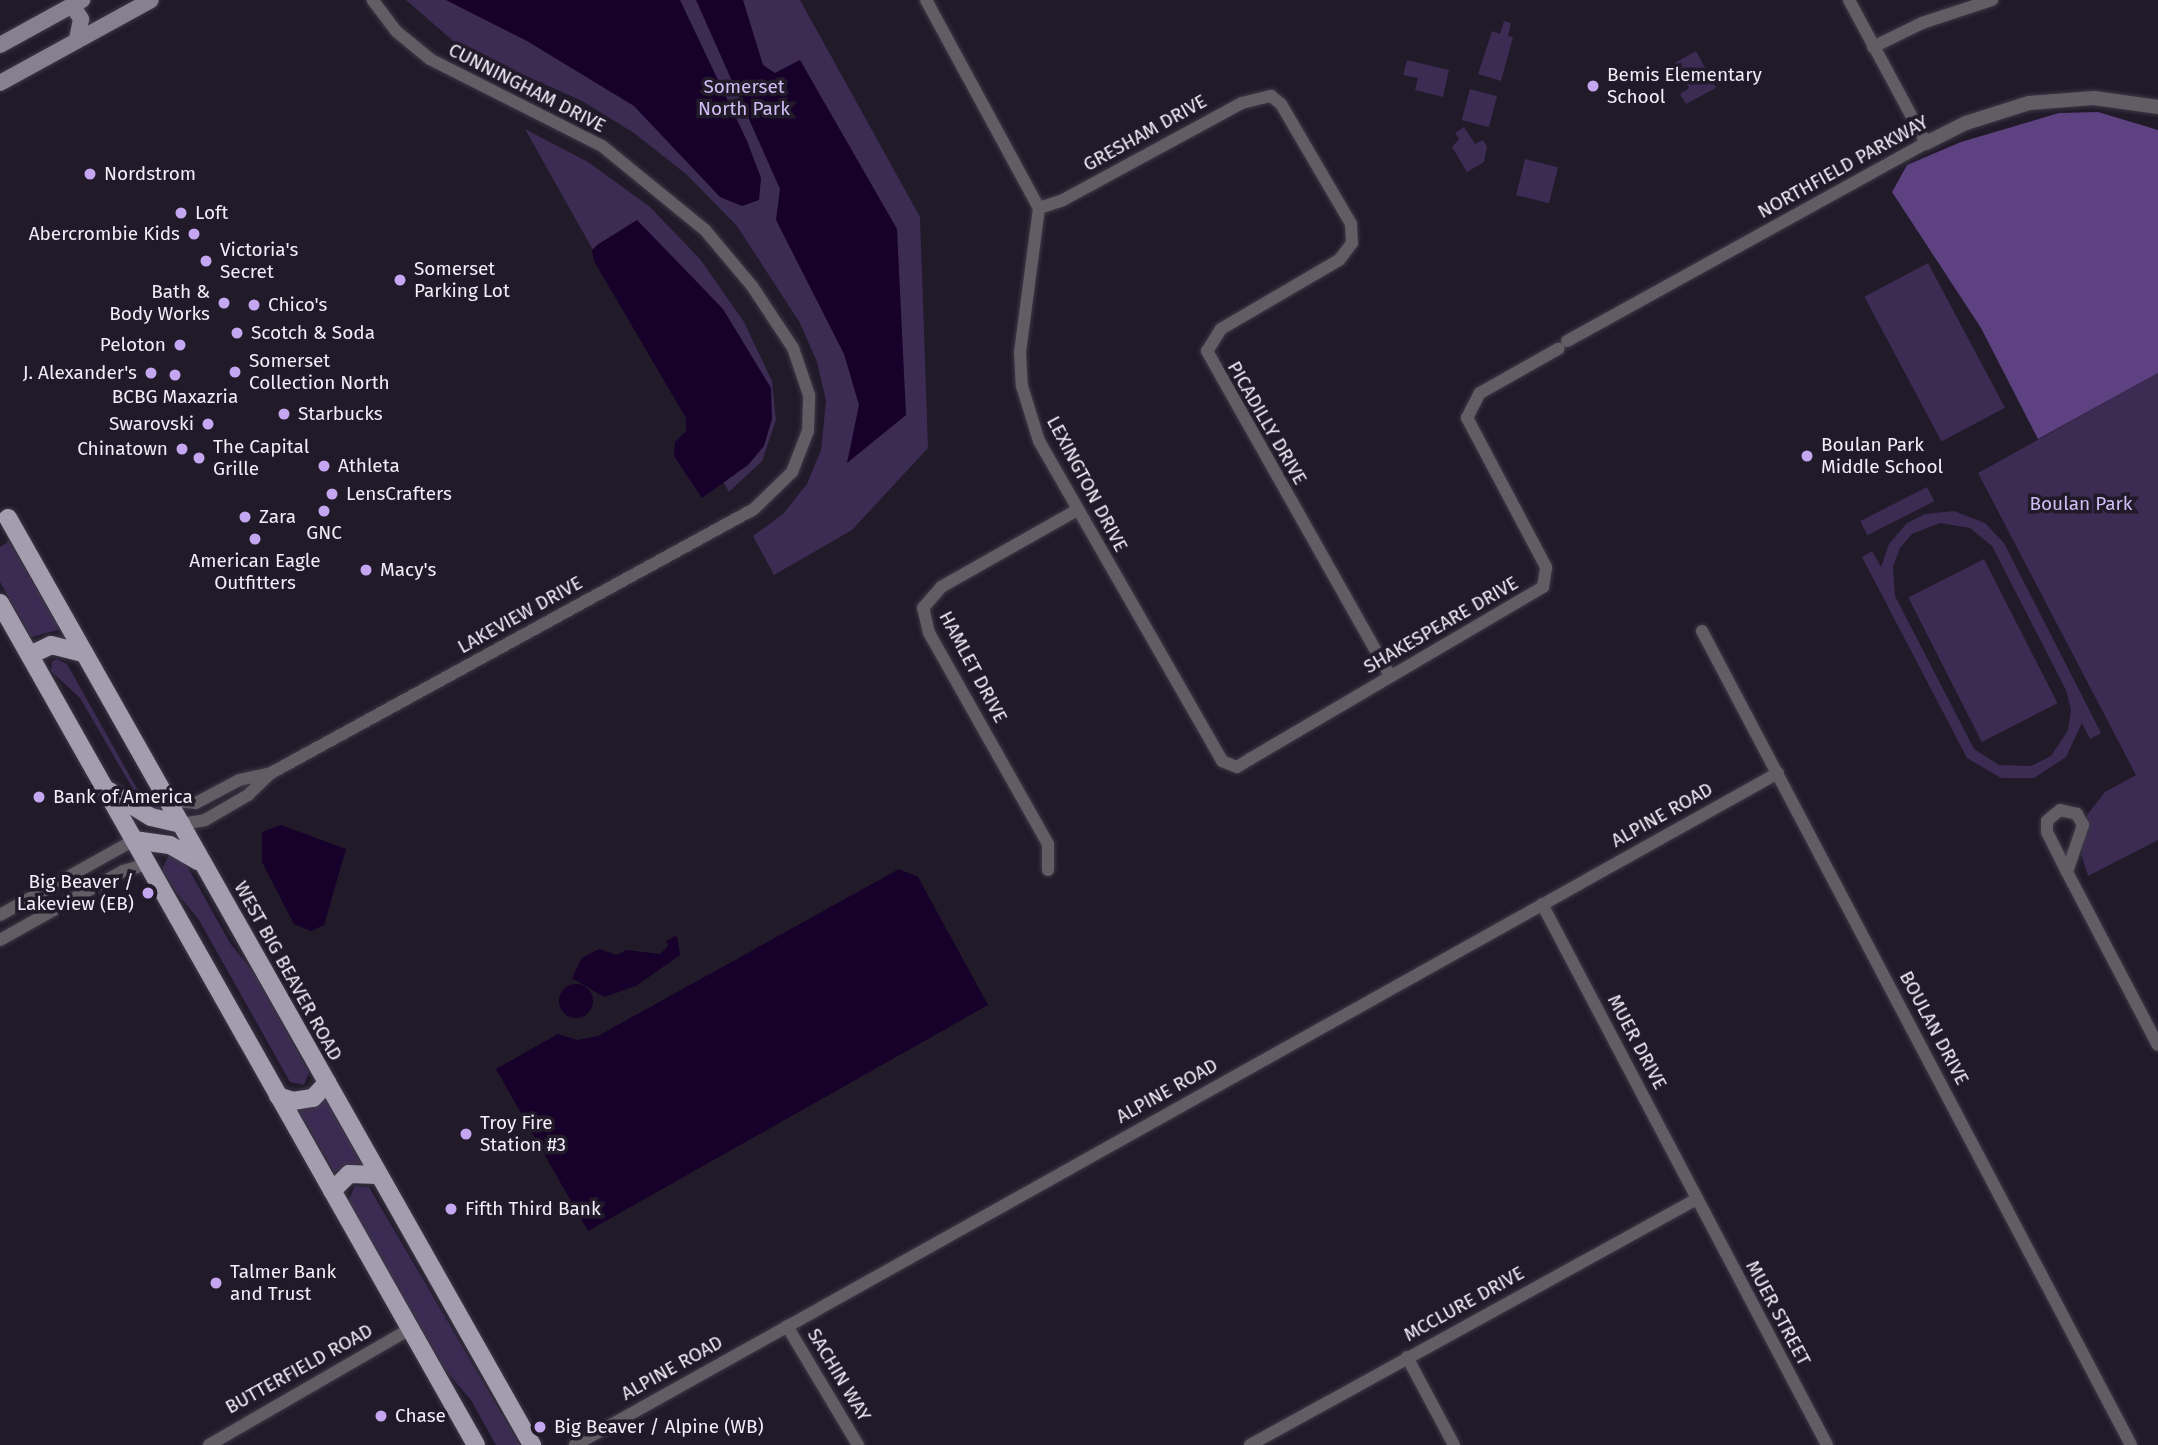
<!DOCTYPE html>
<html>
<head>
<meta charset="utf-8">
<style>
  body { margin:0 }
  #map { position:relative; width:2158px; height:1445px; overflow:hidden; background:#201a29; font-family:"Fira Sans",sans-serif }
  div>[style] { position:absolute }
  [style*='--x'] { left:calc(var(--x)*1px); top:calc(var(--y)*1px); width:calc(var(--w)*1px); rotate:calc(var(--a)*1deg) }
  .green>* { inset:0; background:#3c2b53; transform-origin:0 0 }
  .forest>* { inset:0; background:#5d4180 }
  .water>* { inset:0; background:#17012b }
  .round { border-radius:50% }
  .roads { filter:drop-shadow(0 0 2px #3d3846) drop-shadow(0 0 2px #3d3846) }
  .minor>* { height:12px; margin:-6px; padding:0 6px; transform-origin:6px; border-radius:6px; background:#605d65 }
  .tertiary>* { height:14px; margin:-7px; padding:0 7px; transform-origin:7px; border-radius:7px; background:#605d65 }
  .secondary>* { height:16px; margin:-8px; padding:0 8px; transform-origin:8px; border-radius:8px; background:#86818f }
  .primary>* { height:18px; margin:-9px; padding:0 9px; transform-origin:9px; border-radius:9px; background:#a49daf }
  .dots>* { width:19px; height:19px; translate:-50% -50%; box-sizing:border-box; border:4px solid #201a29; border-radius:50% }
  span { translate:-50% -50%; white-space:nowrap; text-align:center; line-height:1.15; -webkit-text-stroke:7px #201a29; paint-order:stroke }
  .poi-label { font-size:19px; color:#f2eef9 }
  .left { translate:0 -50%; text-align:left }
  .right { translate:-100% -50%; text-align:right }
  .park-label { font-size:19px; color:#d2bcf4 }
  .street-label { font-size:19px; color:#f2eef9 }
</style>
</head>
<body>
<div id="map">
  <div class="green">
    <div style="clip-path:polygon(406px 0,800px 0,920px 217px,928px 448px,852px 530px,774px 575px,753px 536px,783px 514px,807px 484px,821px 450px,826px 401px,817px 362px,800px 323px,737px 226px,686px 174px,634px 133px,582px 101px,459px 46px)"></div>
    <div style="clip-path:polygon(1504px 21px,1511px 23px,1508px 36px,1513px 37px,1501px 81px,1478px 74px,1492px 31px,1500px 34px)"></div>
    <div style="clip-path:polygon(1696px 51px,1716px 88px,1686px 104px,1680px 94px,1689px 88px,1675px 63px)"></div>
    <div style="clip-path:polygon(1407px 60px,1449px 70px,1443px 97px,1415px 90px,1418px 78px,1403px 75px)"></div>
    <div style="left:1470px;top:89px;width:28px;height:32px;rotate:15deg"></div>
    <div style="clip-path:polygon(1464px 127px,1475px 144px,1483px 140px,1487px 146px,1484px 162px,1467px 172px,1452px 147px,1459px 139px,1455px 133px)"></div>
    <div style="clip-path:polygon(525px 129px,588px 162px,650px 207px,700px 259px,744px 322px,772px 381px,776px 420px,762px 461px,729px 492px)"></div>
    <div style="left:1525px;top:159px;width:34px;height:37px;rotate:14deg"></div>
    <div style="left:1928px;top:263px;width:164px;height:72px;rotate:62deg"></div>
    <div style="clip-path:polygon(2158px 373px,2158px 840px,2088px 876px,2081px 854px,2087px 815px,2105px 792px,2136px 775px,1978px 473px)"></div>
    <div style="left:1927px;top:487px;width:16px;height:75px;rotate:63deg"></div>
    <div style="clip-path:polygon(evenodd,1954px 511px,1985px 523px,2004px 543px,2101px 733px,2090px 739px,2082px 723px,2066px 757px,2034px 778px,2001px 778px,1967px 758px,1862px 557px,1872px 551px,1881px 567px,1889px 544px,1907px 523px,1925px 514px,1954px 511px,1940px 523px,1970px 528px,1992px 546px,2066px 690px,2071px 710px,2068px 730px,2051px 756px,2031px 766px,1999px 765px,1974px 749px,1895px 596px,1893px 567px,1900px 548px,1912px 534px,1940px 523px)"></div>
    <div style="clip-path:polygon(9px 541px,59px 628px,58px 630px,31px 637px,0 582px,0 547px)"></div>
    <div style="left:1984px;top:559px;width:162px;height:85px;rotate:63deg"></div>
    <div style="clip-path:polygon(57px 659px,67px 664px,136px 787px,160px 807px,159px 810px,137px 796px,80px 698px,51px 671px,52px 661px)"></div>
    <div style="clip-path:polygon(169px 855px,179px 857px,187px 866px,230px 943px,254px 973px,309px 1072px,304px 1085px,290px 1082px,199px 920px,175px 891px,162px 869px)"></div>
    <div style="clip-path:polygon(326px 1099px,361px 1163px,334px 1172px,299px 1111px)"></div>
    <div style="clip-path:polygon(355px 1186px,369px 1187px,520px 1445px,496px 1445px,471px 1400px,446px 1371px,348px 1201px)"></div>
  </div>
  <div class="forest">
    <div style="clip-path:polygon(2098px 112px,2158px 130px,2158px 373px,2038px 439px,1981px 328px,1892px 192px,1907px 165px,1961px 142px,2059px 113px)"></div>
  </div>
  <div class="water">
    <div style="clip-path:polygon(446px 0,680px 0,747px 141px,761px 178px,759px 200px,742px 206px,720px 197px,634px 106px,527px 41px)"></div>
    <div style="clip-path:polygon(696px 0,743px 0,763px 65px,775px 73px,800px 60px,897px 229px,906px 415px,847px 463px,859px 405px,844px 354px,776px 220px,780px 189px)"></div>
    <div style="clip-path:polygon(637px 220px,723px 309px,771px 388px,772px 419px,764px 446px,748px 465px,702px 498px,674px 456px,675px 442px,686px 431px,686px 418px,594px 261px,592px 250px,597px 245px)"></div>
    <div style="clip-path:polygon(281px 825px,346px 849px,324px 925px,311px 931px,294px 924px,262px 862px,262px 832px)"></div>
    <div style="clip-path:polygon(899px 869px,918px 877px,988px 1005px,588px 1231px,496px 1069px,558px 1034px,577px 1040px,598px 1036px)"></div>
    <div style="clip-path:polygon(677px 935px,680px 955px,636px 986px,604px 997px,572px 978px,582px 958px,599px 949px,617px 955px,626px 950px,660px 954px,668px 946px,666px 941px)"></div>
    <div class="round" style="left:559px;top:984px;width:34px;height:34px"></div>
  </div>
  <div class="roads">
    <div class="minor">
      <div style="--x:926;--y:0;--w:237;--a:61.5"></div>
      <div style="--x:1039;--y:208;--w:145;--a:97.5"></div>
      <div style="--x:1020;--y:352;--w:34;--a:87"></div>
      <div style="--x:1022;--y:386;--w:58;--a:72.8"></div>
      <div style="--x:1039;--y:441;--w:369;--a:60.2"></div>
      <div style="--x:1222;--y:761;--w:16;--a:22"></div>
      <div style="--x:1237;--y:767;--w:15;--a:-32"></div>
      <div style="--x:1250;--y:759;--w:340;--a:-30.4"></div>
      <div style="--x:1543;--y:587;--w:20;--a:-81"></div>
      <div style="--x:1546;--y:567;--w:169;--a:-117.9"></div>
      <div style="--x:1467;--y:418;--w:28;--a:-63"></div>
      <div style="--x:1480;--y:393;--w:90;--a:-29.4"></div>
      <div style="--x:1873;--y:47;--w:55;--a:-26.1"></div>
      <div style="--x:1922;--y:23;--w:74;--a:-18.2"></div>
      <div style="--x:1039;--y:208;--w:25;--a:-18"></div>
      <div style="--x:1063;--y:200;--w:204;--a:-28.5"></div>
      <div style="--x:1242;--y:103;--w:30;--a:-14"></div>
      <div style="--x:1271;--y:96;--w:13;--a:39"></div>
      <div style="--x:1281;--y:104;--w:139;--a:59.7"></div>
      <div style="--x:1351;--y:224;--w:19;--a:87"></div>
      <div style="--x:1352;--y:243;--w:21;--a:127"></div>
      <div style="--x:1339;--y:260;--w:137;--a:149.7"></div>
      <div style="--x:1221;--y:329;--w:26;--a:122"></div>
      <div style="--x:1207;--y:351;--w:373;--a:60.6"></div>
      <div style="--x:1567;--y:341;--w:410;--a:-28.9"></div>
      <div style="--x:1926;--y:143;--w:162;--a:-118.3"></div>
      <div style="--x:1702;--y:631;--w:920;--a:62.21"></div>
      <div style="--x:167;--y:800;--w:29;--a:6"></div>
      <div style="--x:196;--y:803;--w:49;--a:-28.1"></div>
      <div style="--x:239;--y:780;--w:33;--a:-12"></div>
      <div style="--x:181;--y:824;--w:24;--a:-9"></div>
      <div style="--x:205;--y:820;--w:50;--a:-30.2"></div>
      <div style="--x:248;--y:795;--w:32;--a:-44"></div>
      <div style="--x:271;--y:773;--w:550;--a:-28.66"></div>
      <div style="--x:754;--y:509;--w:53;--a:-44.2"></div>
      <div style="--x:792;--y:472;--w:44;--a:-68.7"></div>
      <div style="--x:808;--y:431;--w:36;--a:-88"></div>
      <div style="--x:809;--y:395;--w:50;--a:-108.8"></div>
      <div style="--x:793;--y:348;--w:74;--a:-123.5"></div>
      <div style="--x:752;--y:286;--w:73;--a:-130"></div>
      <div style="--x:705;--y:230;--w:133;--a:-140.8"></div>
      <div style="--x:602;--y:146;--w:193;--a:-153.2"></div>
      <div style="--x:430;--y:59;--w:44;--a:-140.5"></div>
      <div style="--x:396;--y:31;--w:39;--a:-127"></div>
      <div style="--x:1048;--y:870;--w:26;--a:-90"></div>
      <div style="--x:1048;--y:844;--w:242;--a:-119.4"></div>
      <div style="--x:929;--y:633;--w:26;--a:-103"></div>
      <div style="--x:923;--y:608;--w:28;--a:-49"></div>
      <div style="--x:941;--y:587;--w:156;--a:-29.5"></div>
      <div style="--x:2067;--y:872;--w:50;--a:-71.2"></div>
      <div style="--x:2083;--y:825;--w:13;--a:-119"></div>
      <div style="--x:2077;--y:814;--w:17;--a:-167"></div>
      <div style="--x:2060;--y:810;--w:17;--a:140"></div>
      <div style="--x:2047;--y:821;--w:11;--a:90"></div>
      <div style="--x:2047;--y:832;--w:45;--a:63.4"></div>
      <div style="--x:2067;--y:872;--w:195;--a:62.3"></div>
      <div style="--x:1542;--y:904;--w:611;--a:62.22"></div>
      <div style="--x:0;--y:915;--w:154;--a:-29.2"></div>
      <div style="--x:0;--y:940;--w:141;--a:-29.3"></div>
      <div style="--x:123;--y:871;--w:26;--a:-16"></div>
      <div style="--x:787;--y:1326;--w:139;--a:59.2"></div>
      <div style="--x:1407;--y:1357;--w:100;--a:61.9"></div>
      <div style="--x:209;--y:1445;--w:232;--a:-30"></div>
      <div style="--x:575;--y:1445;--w:1378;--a:-29.19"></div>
      <div style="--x:1250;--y:1445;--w:510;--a:-28.83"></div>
    </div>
    <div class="tertiary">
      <div style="--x:1926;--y:143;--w:45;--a:-26.6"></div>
      <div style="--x:1966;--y:123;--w:66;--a:-17.6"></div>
      <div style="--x:2029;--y:103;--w:65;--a:-4.4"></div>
      <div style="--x:2094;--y:98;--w:65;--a:8"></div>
    </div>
    <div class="secondary">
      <div style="--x:72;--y:5;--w:17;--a:57"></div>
      <div style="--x:81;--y:19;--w:21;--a:101"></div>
      <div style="--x:0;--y:45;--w:94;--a:-28.8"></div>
      <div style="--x:0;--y:83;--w:172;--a:-28.8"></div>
    </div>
    <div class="primary">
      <div style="--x:8;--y:518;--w:1065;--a:60.52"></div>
      <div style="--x:0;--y:603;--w:967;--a:60.52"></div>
      <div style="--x:30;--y:655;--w:23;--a:-25"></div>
      <div style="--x:51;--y:645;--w:34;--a:14"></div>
      <div style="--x:109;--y:791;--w:49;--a:31.8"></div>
      <div style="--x:151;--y:817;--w:31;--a:13"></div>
      <div style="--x:134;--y:840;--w:36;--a:8"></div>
      <div style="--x:170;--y:845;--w:32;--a:30"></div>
      <div style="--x:278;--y:1096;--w:16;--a:18"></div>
      <div style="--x:293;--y:1101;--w:20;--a:-9"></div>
      <div style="--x:313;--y:1098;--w:21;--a:-47"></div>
      <div style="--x:332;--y:1191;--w:24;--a:-45"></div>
      <div style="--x:349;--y:1174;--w:30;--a:2"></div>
    </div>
  </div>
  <div class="dots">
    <div style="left:1593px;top:86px;background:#c5a6f0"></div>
    <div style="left:90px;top:174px;background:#c5a6f0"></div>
    <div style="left:181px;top:213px;background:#c5a6f0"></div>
    <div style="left:194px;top:234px;background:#c5a6f0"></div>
    <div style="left:206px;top:261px;background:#c5a6f0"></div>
    <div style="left:400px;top:280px;background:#c5a6f0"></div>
    <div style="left:224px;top:303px;background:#c5a6f0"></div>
    <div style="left:254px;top:305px;background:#c5a6f0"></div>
    <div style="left:237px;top:333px;background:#c5a6f0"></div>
    <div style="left:180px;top:345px;background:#c5a6f0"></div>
    <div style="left:235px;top:372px;background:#c5a6f0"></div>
    <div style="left:151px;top:373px;background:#c5a6f0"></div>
    <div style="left:175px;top:375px;background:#c5a6f0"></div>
    <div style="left:284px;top:414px;background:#c5a6f0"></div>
    <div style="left:208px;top:424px;background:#c5a6f0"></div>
    <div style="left:182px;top:449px;background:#c5a6f0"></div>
    <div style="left:1807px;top:456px;background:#c5a6f0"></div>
    <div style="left:199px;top:458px;background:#c5a6f0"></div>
    <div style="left:324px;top:466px;background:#c5a6f0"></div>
    <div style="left:332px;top:494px;background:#c5a6f0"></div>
    <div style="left:324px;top:511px;background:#c5a6f0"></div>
    <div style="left:245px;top:517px;background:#c5a6f0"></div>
    <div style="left:255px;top:539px;background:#c5a6f0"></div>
    <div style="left:366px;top:570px;background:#c5a6f0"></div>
    <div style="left:39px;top:797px;background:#c5a6f0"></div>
    <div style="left:148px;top:893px;background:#c5a6f0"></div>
    <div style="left:466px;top:1134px;background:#c5a6f0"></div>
    <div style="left:451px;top:1209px;background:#c5a6f0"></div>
    <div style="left:216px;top:1283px;background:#c5a6f0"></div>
    <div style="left:381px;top:1416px;background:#c5a6f0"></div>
    <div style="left:540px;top:1427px;background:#c5a6f0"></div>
  </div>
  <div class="poi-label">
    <span class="left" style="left:1607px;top:86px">Bemis Elementary<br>School</span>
    <span class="left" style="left:104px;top:174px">Nordstrom</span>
    <span class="left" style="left:195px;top:213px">Loft</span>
    <span class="right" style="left:180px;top:234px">Abercrombie Kids</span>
    <span class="left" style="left:220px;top:261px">Victoria's<br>Secret</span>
    <span class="left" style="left:414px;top:280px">Somerset<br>Parking Lot</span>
    <span class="right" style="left:210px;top:303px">Bath &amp;<br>Body Works</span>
    <span class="left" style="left:268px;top:305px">Chico's</span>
    <span class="left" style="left:251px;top:333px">Scotch &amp; Soda</span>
    <span class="right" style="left:166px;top:345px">Peloton</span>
    <span class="left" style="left:249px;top:372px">Somerset<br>Collection North</span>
    <span class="right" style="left:137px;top:373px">J. Alexander's</span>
    <span style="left:175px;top:397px">BCBG Maxazria</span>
    <span class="left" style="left:298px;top:414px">Starbucks</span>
    <span class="right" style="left:194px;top:424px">Swarovski</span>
    <span class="left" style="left:1821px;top:456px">Boulan Park<br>Middle School</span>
    <span class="left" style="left:213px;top:458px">The Capital<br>Grille</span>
    <span class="right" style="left:168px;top:449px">Chinatown</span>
    <span class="left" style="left:338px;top:466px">Athleta</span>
    <span class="left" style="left:346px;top:494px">LensCrafters</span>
    <span class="left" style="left:259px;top:517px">Zara</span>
    <span style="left:324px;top:533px">GNC</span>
    <span style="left:255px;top:572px">American Eagle<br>Outfitters</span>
    <span class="left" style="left:380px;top:570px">Macy's</span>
    <span class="left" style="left:53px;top:797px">Bank of America</span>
    <span class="right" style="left:134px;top:893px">Big Beaver /<br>Lakeview (EB)</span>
    <span class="left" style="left:480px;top:1134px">Troy Fire<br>Station #3</span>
    <span class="left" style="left:465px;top:1209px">Fifth Third Bank</span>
    <span class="left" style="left:230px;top:1283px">Talmer Bank<br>and Trust</span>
    <span class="left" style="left:395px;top:1416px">Chase</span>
    <span class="left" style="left:554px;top:1427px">Big Beaver / Alpine (WB)</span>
  </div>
  <div class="park-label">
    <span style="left:744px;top:98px">Somerset<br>North Park</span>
    <span style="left:2081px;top:504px">Boulan Park</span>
  </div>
  <div class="street-label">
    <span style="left:527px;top:88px;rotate:27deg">CUNNINGHAM DRIVE</span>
    <span style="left:1145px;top:133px;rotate:-29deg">GRESHAM DRIVE</span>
    <span style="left:1843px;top:167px;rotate:-29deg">NORTHFIELD PARKWAY</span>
    <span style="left:1267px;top:423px;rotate:60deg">PICADILLY DRIVE</span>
    <span style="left:1087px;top:484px;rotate:62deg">LEXINGTON DRIVE</span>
    <span style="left:520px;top:615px;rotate:-29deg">LAKEVIEW DRIVE</span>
    <span style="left:1441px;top:625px;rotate:-30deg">SHAKESPEARE DRIVE</span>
    <span style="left:973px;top:667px;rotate:62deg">HAMLET DRIVE</span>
    <span style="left:1662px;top:815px;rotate:-29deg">ALPINE ROAD</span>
    <span style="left:288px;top:971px;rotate:61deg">WEST BIG BEAVER ROAD</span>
    <span style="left:1934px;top:1028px;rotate:62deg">BOULAN DRIVE</span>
    <span style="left:1637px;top:1042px;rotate:62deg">MUER DRIVE</span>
    <span style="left:1167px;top:1091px;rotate:-29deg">ALPINE ROAD</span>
    <span style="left:1464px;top:1304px;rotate:-29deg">MCCLURE DRIVE</span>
    <span style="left:1778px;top:1313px;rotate:62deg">MUER STREET</span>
    <span style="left:672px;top:1368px;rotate:-29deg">ALPINE ROAD</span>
    <span style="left:299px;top:1369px;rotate:-29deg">BUTTERFIELD ROAD</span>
    <span style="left:839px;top:1375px;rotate:59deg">SACHIN WAY</span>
  </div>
</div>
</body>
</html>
